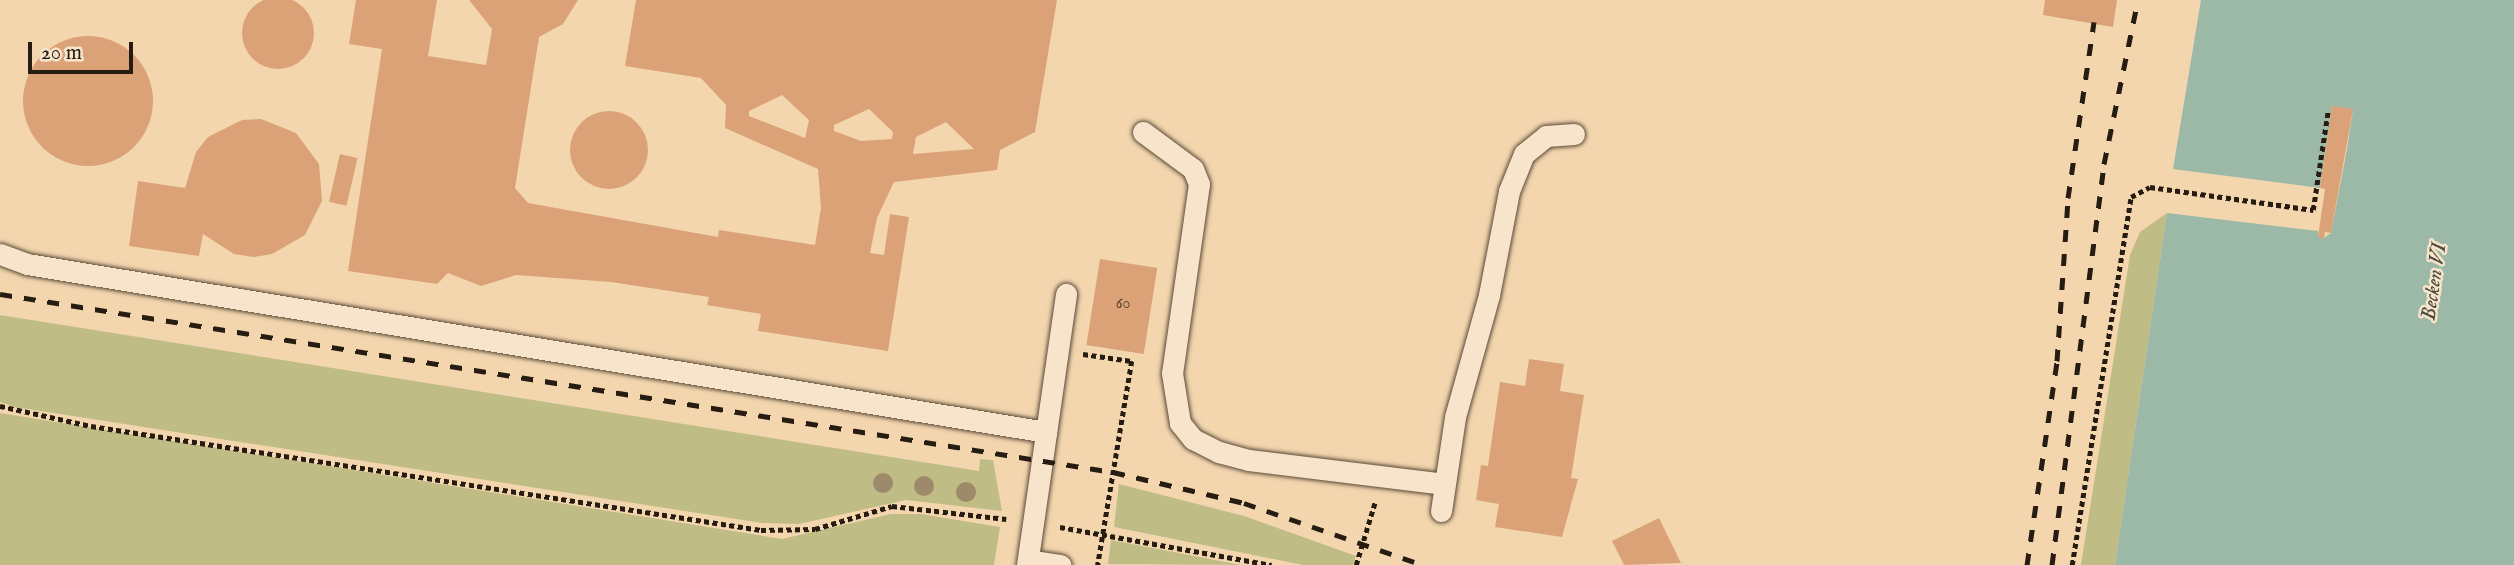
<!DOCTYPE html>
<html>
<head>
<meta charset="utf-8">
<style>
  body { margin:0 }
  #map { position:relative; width:2514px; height:565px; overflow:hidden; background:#f3d6ae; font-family:"IM FELL English",serif }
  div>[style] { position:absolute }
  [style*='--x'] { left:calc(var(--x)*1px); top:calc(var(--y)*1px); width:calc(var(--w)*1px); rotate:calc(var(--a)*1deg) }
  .green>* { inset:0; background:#c0bc86 }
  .water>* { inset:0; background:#9cb9a7 }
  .building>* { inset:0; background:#dba278; transform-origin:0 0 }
  .round { border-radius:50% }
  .path>* { height:4.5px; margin-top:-2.25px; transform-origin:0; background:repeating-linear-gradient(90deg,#271c12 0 5px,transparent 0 8.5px) }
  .roads { filter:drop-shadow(0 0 2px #5a4a39) drop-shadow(0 0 2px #5a4a39) }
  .service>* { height:21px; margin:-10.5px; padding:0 10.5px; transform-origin:10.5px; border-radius:10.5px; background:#f7e4ca }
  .rail>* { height:5px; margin-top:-2.5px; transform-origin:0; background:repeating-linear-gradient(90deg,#271c12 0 12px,transparent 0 24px) }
  .trees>* { width:20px; height:20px; margin:-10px; border-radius:50%; background:#9c8a6b }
  span { translate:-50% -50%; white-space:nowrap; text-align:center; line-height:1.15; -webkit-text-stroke:5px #f7e4ca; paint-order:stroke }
  .number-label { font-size:16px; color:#543e2c }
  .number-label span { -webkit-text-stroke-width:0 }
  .water-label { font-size:21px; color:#4a4b3f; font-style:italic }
  .scale { position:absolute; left:28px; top:42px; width:105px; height:32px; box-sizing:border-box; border:4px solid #271c12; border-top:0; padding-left:9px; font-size:21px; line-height:24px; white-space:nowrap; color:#271c12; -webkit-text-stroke:5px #f7e4ca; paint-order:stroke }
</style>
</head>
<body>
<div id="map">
  <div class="green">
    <div style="clip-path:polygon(2167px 213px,2115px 565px,2081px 565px,2130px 255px,2140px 232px)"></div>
    <div style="clip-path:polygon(0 315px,979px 471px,980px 459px,993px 460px,1002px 511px,906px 500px,799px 524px,762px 523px,15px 407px,0 402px)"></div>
    <div style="clip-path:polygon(0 413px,782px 539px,891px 514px,921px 514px,1000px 527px,994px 565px,0 565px)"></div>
    <div style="clip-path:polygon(1119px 484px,1244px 516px,1356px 556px,1353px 565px,1303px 565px,1114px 527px)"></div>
    <div style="clip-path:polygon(1111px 540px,1241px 565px,1108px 564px)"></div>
  </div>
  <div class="water">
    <div style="clip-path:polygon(2201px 0,2514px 0,2514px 565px,2115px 565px,2167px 213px,2318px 231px,2318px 237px,2324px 238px,2331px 233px,2347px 149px,2353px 109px,2332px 107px,2320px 188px,2173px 169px)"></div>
  </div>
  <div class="building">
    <div class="round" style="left:242px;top:-3px;width:72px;height:72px"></div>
    <div style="clip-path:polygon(evenodd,356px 0,437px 0,428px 56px,486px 65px,492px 29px,469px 0,578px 0,563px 24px,539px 37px,515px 188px,528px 203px,718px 237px,719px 230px,815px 245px,821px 208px,818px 169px,725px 128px,726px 105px,701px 78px,625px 66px,636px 0,1057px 0,1035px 132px,1000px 150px,997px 170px,894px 182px,877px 218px,870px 253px,884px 255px,890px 214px,909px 217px,888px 351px,758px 331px,761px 314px,707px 305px,709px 297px,611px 282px,516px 275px,481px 286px,448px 273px,437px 284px,348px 271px,382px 49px,349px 44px,356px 0,782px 95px,809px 120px,805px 138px,749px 116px,749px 111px,782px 95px,356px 0,869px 109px,893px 132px,892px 139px,861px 141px,834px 131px,834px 125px,869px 109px,356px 0,946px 122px,974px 149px,913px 154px,916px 137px,946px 122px)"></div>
    <div style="clip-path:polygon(2045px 0,2117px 0,2113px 27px,2043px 15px)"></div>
    <div class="round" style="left:23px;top:36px;width:130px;height:130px"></div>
    <div style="clip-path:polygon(2332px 106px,2353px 109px,2331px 233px,2325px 232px,2324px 239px,2318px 237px,2325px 189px,2320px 188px)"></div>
    <div class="round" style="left:570px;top:111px;width:78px;height:78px"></div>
    <div style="clip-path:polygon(261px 119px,296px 133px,319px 164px,322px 201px,305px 235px,272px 254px,254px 257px,234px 254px,203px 234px,199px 256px,129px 246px,138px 181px,185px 188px,196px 152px,208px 137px,242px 120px)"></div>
    <div style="left:340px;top:154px;width:18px;height:49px;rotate:13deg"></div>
    <div style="left:1100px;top:259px;width:58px;height:87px;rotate:9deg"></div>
    <div style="clip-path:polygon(1529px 359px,1564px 364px,1560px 391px,1584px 395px,1571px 478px,1578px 479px,1562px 537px,1495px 527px,1499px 504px,1476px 500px,1481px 465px,1488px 466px,1500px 382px,1525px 386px)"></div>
    <div style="clip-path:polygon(1659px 518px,1681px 563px,1624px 565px,1612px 541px)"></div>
  </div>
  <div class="path">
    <div style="--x:1083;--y:354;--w:49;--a:8.1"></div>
    <div style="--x:1132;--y:361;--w:207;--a:99.5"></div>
    <div style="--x:0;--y:406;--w:93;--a:12.4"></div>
    <div style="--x:91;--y:426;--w:678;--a:8.82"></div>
    <div style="--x:761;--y:530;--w:54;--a:-1.1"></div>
    <div style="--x:815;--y:529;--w:80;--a:-16.6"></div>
    <div style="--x:892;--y:506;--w:115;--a:6.5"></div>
    <div style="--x:1060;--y:527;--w:215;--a:10.2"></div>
    <div style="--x:1356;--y:565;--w:66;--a:-73.2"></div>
    <div style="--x:2072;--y:565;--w:373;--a:-80.9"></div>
    <div style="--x:2131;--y:197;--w:21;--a:-28"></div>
    <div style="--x:2150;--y:187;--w:165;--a:8"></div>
    <div style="--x:2313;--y:210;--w:100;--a:-81.4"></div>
  </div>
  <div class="roads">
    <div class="service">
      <div style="--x:1143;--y:132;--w:62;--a:36.5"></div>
      <div style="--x:1193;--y:169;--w:16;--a:68"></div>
      <div style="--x:1199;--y:184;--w:191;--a:98.1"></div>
      <div style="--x:1172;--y:373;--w:51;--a:80.9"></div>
      <div style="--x:1180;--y:423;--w:21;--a:51"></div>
      <div style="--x:1193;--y:439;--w:29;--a:27"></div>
      <div style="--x:1219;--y:452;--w:31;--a:15"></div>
      <div style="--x:1249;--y:460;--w:197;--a:7"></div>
      <div style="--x:0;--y:254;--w:29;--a:20"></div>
      <div style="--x:27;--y:264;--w:1033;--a:9.36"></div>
      <div style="--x:1441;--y:511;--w:95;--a:-81.5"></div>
      <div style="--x:1455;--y:417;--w:127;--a:-74.4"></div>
      <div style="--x:1489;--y:295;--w:106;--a:-79.1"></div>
      <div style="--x:1509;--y:191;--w:40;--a:-68"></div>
      <div style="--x:1524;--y:154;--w:28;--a:-39"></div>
      <div style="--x:1546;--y:136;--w:28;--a:-4"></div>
      <div style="--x:1028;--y:560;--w:33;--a:9"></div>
      <div style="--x:1027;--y:565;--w:274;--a:-81.8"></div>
    </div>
  </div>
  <div class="rail">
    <div style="--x:0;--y:294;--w:1127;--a:9.09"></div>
    <div style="--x:1113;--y:472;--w:135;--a:13.3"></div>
    <div style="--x:1244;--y:503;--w:189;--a:19.1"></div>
    <div style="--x:2027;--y:565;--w:206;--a:-81.6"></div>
    <div style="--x:2057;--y:361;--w:163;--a:-86.1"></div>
    <div style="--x:2068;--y:198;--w:178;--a:-81.6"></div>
    <div style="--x:2052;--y:565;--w:404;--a:-82.6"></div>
    <div style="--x:2104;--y:164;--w:167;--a:-78.3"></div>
  </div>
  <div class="trees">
    <div style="left:883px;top:483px"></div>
    <div style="left:924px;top:486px"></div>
    <div style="left:966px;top:492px"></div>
  </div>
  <div class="number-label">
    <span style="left:1123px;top:304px">60</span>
  </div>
  <div class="water-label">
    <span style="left:2435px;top:282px;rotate:-82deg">Becken VI</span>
  </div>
  <div class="scale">20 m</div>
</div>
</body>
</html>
